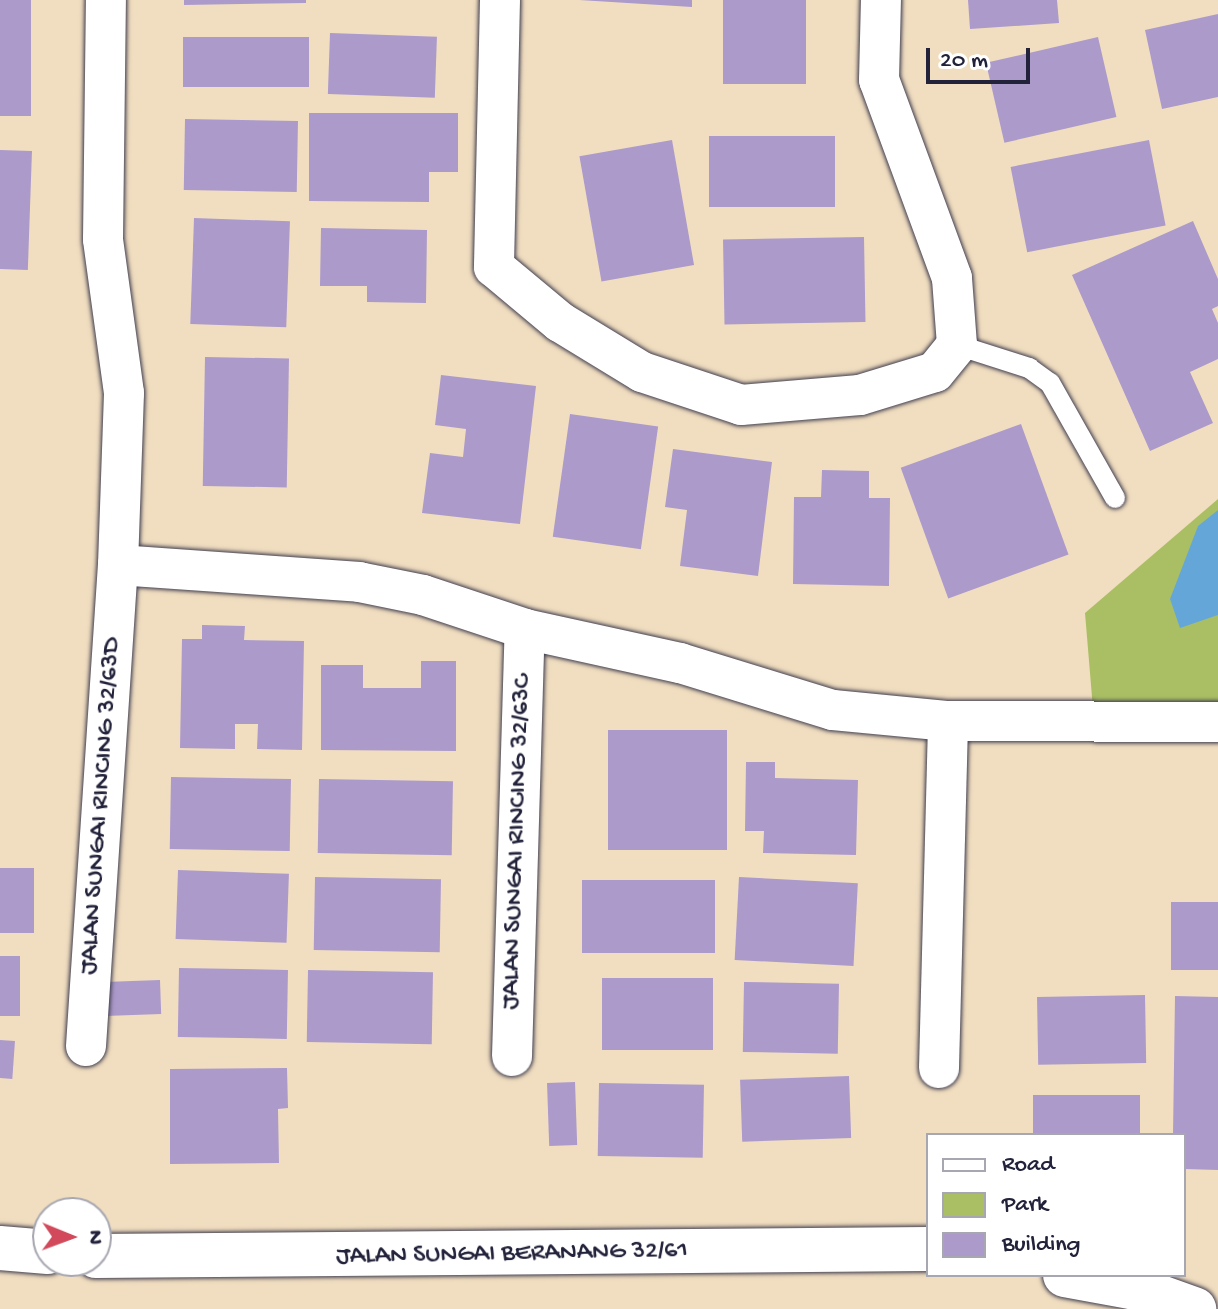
<!DOCTYPE html>
<html>
<head>
<meta charset="utf-8">
<style>
  body { margin:0 }
  #map { position:relative; width:1218px; height:1309px; overflow:hidden; background:#f1dec0; font-family:"Gochi Hand",sans-serif }
  div>[style] { position:absolute }
  [style*='--x'] { left:calc(var(--x)*1px); top:calc(var(--y)*1px); width:calc(var(--w)*1px); rotate:calc(var(--a)*1deg) }
  .green>* { inset:0; background:#aabf64 }
  .water>* { inset:0; background:#65a6d8 }
  .building>* { inset:0; background:#ac9acb; transform-origin:0 0 }
  .roads { filter:drop-shadow(0 0 2px #413e4f) drop-shadow(0 0 2px #413e4f) }
  .service>* { height:20px; margin:-10px; padding:0 10px; transform-origin:10px; border-radius:10px; background:#fff }
  .minor>* { height:40px; margin:-20px; padding:0 20px; transform-origin:20px; border-radius:20px; background:#fff }
  .tertiary>* { height:44px; margin:-22px; padding:0 22px; transform-origin:22px; border-radius:22px; background:#fff }
  span { translate:-50% -50%; white-space:nowrap; text-align:center; line-height:1.15; -webkit-text-stroke:6px #fff; paint-order:stroke }
  .street-label { font-size:26px; color:#22223b }
  .legend { position:absolute; left:926px; top:1133px; width:260px; height:144px; box-sizing:border-box; background:#fff; border:2px solid #a7a7b1; margin:0; padding:10px 14px; list-style:none; font-size:24px; color:#22223b }
  .legend li { display:flex; align-items:center; gap:16px; height:40px }
  .legend b { width:40px; border:2px solid #a7a7b1 }
  .north { position:absolute; left:32px; top:1197px; width:80px; height:80px; box-sizing:border-box; background:#fff; border:2px solid #a7a7b1; border-radius:50%; rotate:91deg; font-size:22px; font-weight:700; line-height:32px; text-align:center; color:#22223b }
  .north::after { content:''; display:block; margin:auto; width:28px; height:36px; background:#d1495b; clip-path:polygon(50% 0,100% 100%,50% 72%,0 100%) }
  .scale { position:absolute; left:926px; top:48px; width:104px; height:36px; box-sizing:border-box; border:4px solid #22223b; border-top:0; padding-left:10px; font-size:24px; line-height:28px; white-space:nowrap; color:#22223b; -webkit-text-stroke:6px #fff; paint-order:stroke }
</style>
</head>
<body>
<div id="map">
  <div class="green">
    <div style="clip-path:polygon(1218px 499px,1218px 708px,1093px 709px,1085px 613px)"></div>
  </div>
  <div class="water">
    <div style="clip-path:polygon(1218px 510px,1218px 615px,1180px 628px,1170px 599px,1198px 526px)"></div>
  </div>
  <div class="building">
    <div style="left:0;top:0;width:31px;height:116px"></div>
    <div style="clip-path:polygon(184px 0,306px 0,306px 3px,184px 5px)"></div>
    <div style="clip-path:polygon(579px 0,692px 0,692px 7px)"></div>
    <div style="left:723px;top:0;width:83px;height:84px"></div>
    <div style="clip-path:polygon(968px 0,1057px 0,1059px 23px,970px 29px)"></div>
    <div style="clip-path:polygon(1218px 14px,1218px 97px,1162px 109px,1145px 30px)"></div>
    <div style="left:330px;top:33px;width:107px;height:61px;rotate:2deg"></div>
    <div style="left:183px;top:37px;width:126px;height:50px"></div>
    <div style="left:1098px;top:37px;width:82px;height:115px;rotate:77deg"></div>
    <div style="clip-path:polygon(309px 113px,458px 113px,458px 172px,429px 172px,429px 202px,309px 201px)"></div>
    <div style="left:185px;top:119px;width:113px;height:71px;rotate:1deg"></div>
    <div style="left:709px;top:136px;width:126px;height:71px"></div>
    <div style="left:672px;top:140px;width:127px;height:94px;rotate:80deg"></div>
    <div style="left:1149px;top:140px;width:87px;height:141px;rotate:79deg"></div>
    <div style="left:0;top:150px;width:32px;height:119px;rotate:2deg"></div>
    <div style="left:194px;top:218px;width:96px;height:106px;rotate:2deg"></div>
    <div style="clip-path:polygon(1193px 221px,1218px 279px,1218px 306px,1212px 309px,1218px 323px,1218px 359px,1190px 372px,1213px 423px,1150px 451px,1072px 275px)"></div>
    <div style="clip-path:polygon(321px 228px,427px 230px,426px 303px,367px 302px,367px 286px,320px 286px)"></div>
    <div style="left:864px;top:237px;width:85px;height:141px;rotate:89deg"></div>
    <div style="left:205px;top:357px;width:84px;height:129px;rotate:1deg"></div>
    <div style="clip-path:polygon(441px 375px,536px 386px,520px 524px,422px 513px,430px 453px,463px 457px,466px 429px,435px 425px)"></div>
    <div style="left:570px;top:414px;width:89px;height:124px;rotate:8deg"></div>
    <div style="left:1021px;top:424px;width:139px;height:128px;rotate:70deg"></div>
    <div style="clip-path:polygon(673px 449px,772px 462px,758px 576px,680px 566px,687px 510px,665px 507px)"></div>
    <div style="clip-path:polygon(822px 470px,869px 471px,869px 498px,890px 498px,889px 586px,793px 584px,794px 497px,821px 497px)"></div>
    <div style="clip-path:polygon(202px 625px,245px 626px,244px 640px,304px 641px,302px 750px,257px 749px,258px 724px,235px 724px,235px 749px,180px 748px,182px 639px,202px 639px)"></div>
    <div style="clip-path:polygon(421px 661px,456px 661px,456px 751px,321px 750px,321px 665px,363px 665px,363px 688px,421px 688px)"></div>
    <div style="left:608px;top:730px;width:119px;height:120px"></div>
    <div style="clip-path:polygon(746px 762px,775px 762px,775px 778px,858px 780px,856px 855px,763px 853px,764px 831px,745px 831px)"></div>
    <div style="left:171px;top:777px;width:120px;height:72px;rotate:1deg"></div>
    <div style="left:319px;top:779px;width:134px;height:74px;rotate:1deg"></div>
    <div style="left:0;top:868px;width:34px;height:65px"></div>
    <div style="left:178px;top:870px;width:111px;height:69px;rotate:2deg"></div>
    <div style="left:315px;top:877px;width:126px;height:73px;rotate:1deg"></div>
    <div style="left:739px;top:877px;width:119px;height:83px;rotate:3deg"></div>
    <div style="left:582px;top:880px;width:133px;height:73px"></div>
    <div style="left:1171px;top:902px;width:47px;height:68px"></div>
    <div style="left:0;top:956px;width:20px;height:60px"></div>
    <div style="left:179px;top:968px;width:109px;height:69px;rotate:1deg"></div>
    <div style="left:308px;top:970px;width:125px;height:72px;rotate:1deg"></div>
    <div style="left:602px;top:978px;width:111px;height:72px"></div>
    <div style="left:160px;top:980px;width:34px;height:56px;rotate:88deg"></div>
    <div style="left:744px;top:982px;width:95px;height:70px;rotate:1deg"></div>
    <div style="left:1145px;top:995px;width:68px;height:108px;rotate:89deg"></div>
    <div style="clip-path:polygon(1175px 996px,1218px 997px,1218px 1170px,1184px 1169px,1184px 1135px,1173px 1135px)"></div>
    <div style="left:0;top:1040px;width:15px;height:38px;rotate:4deg"></div>
    <div style="clip-path:polygon(287px 1068px,288px 1108px,278px 1109px,279px 1163px,170px 1164px,170px 1069px)"></div>
    <div style="left:849px;top:1076px;width:62px;height:109px;rotate:88deg"></div>
    <div style="left:575px;top:1082px;width:63px;height:28px;rotate:88deg"></div>
    <div style="left:599px;top:1083px;width:105px;height:73px;rotate:1deg"></div>
    <div style="left:1033px;top:1095px;width:107px;height:40px"></div>
  </div>
  <div class="roads">
    <div class="service">
      <div style="--x:957;--y:345;--w:76;--a:17.7"></div>
      <div style="--x:1029;--y:368;--w:26;--a:36"></div>
      <div style="--x:1050;--y:383;--w:132;--a:60.5"></div>
    </div>
    <div class="minor">
      <div style="--x:500;--y:0;--w:267;--a:91.3"></div>
      <div style="--x:494;--y:267;--w:86;--a:39.8"></div>
      <div style="--x:560;--y:322;--w:96;--a:31.4"></div>
      <div style="--x:642;--y:372;--w:104;--a:18.4"></div>
      <div style="--x:741;--y:405;--w:119;--a:-4.8"></div>
      <div style="--x:860;--y:395;--w:78;--a:-17"></div>
      <div style="--x:935;--y:372;--w:35;--a:-51"></div>
      <div style="--x:957;--y:345;--w:67;--a:-94.3"></div>
      <div style="--x:952;--y:278;--w:211;--a:-110.2"></div>
      <div style="--x:879;--y:80;--w:80;--a:-88.6"></div>
      <div style="--x:118;--y:565;--w:242;--a:4"></div>
      <div style="--x:359;--y:582;--w:65;--a:11.5"></div>
      <div style="--x:423;--y:595;--w:108;--a:18.4"></div>
      <div style="--x:525;--y:629;--w:159;--a:12.4"></div>
      <div style="--x:680;--y:663;--w:160;--a:17.1"></div>
      <div style="--x:833;--y:710;--w:116;--a:5.5"></div>
      <div style="--x:948;--y:721;--w:270;--a:0.2"></div>
      <div style="--x:86;--y:1046;--w:482;--a:-86.2"></div>
      <div style="--x:118;--y:565;--w:172;--a:-88"></div>
      <div style="--x:124;--y:393;--w:155;--a:-97.8"></div>
      <div style="--x:103;--y:239;--w:239;--a:-89.3"></div>
      <div style="--x:512;--y:1056;--w:427;--a:-88.3"></div>
      <div style="--x:939;--y:1068;--w:347;--a:-88.5"></div>
    </div>
    <div class="tertiary">
      <div style="--x:0;--y:1248;--w:48;--a:4.8"></div>
      <div style="--x:96;--y:1256;--w:832;--a:-0.48"></div>
      <div style="--x:1065;--y:1275;--w:71;--a:10.5"></div>
      <div style="--x:1135;--y:1288;--w:63;--a:19.6"></div>
    </div>
  </div>
  <div class="street-label">
    <span style="left:102px;top:806px;rotate:-86deg">JALAN SUNGAI RINCING 32/63D</span>
    <span style="left:518px;top:842px;rotate:-88deg">JALAN SUNGAI RINCING 32/63C</span>
    <span style="left:512px;top:1255px;rotate:-1deg">JALAN SUNGAI BERANANG 32/61</span>
  </div>
  <ul class="legend">
  <li><b style="height:10px;background:#fff"></b>Road</li>
  <li><b style="height:22px;background:#aabf64"></b>Park</li>
  <li><b style="height:22px;background:#ac9acb"></b>Building</li>
  </ul>
  <div class="north">N</div>
  <div class="scale">20 m</div>
</div>
</body>
</html>
